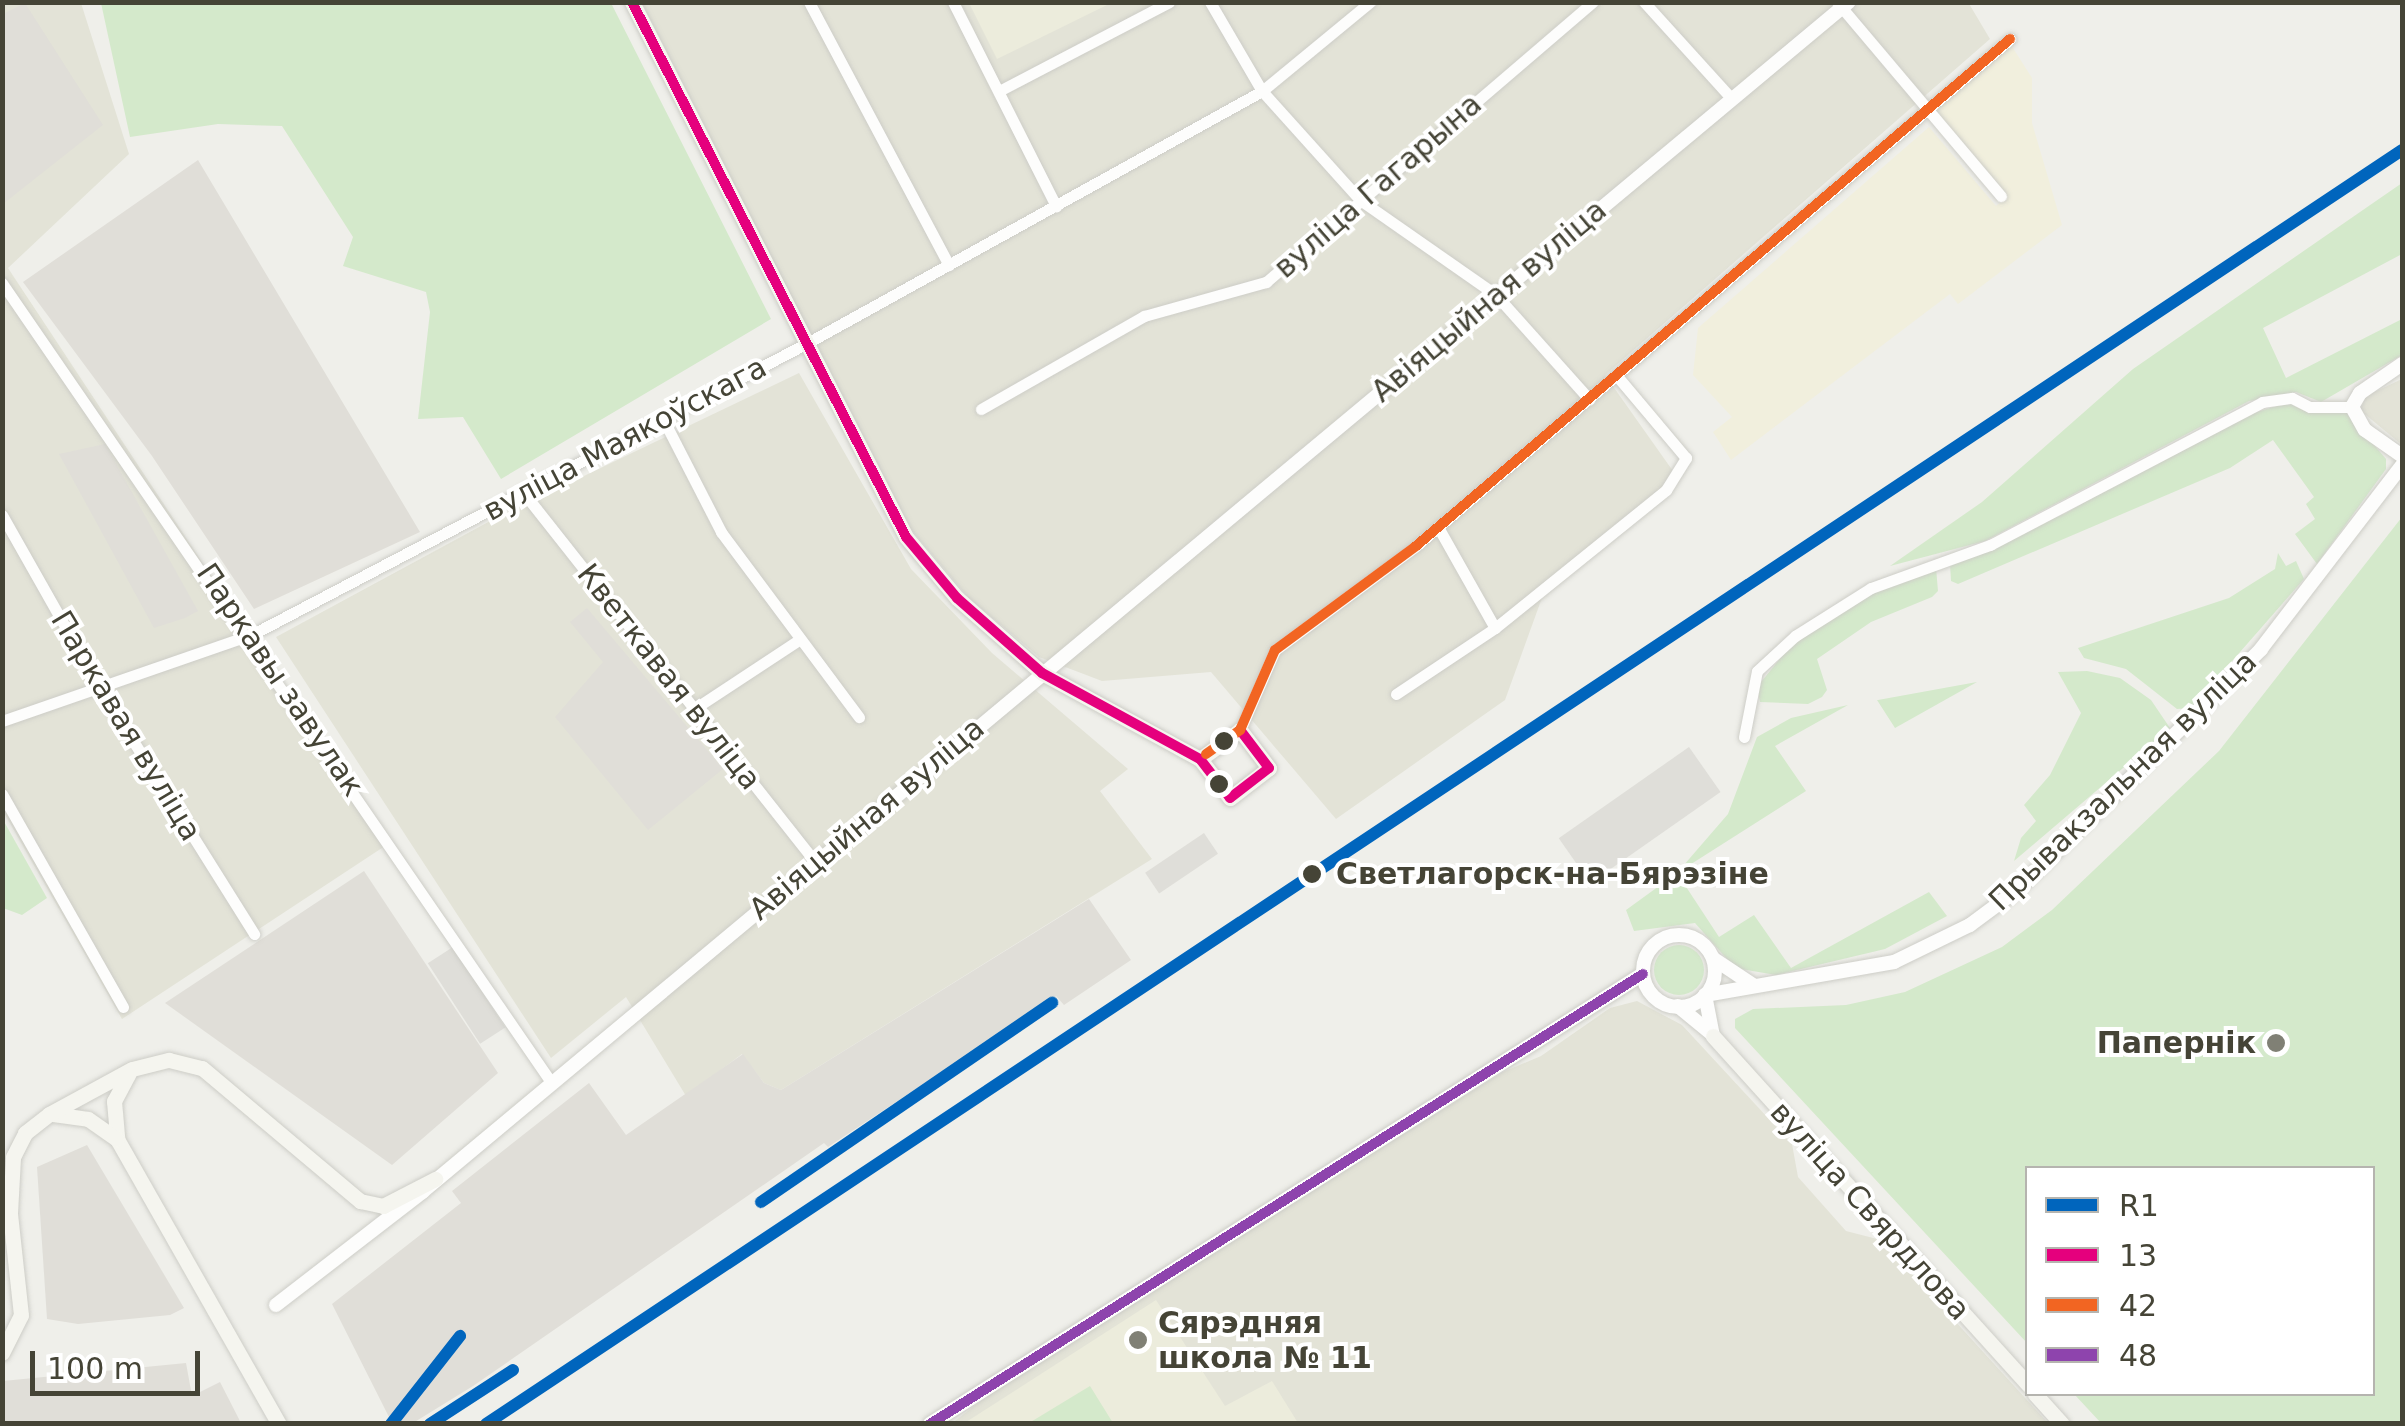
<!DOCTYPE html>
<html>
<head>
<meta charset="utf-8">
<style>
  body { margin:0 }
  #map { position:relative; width:2405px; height:1426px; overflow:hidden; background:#efefea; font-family:"DejaVu Sans",sans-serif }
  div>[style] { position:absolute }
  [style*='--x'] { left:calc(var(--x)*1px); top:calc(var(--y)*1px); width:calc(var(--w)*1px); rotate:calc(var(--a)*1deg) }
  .residential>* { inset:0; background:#e3e3d7 }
  .commercial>* { inset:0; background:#f1efdd }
  .industrial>* { inset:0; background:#e0ded8 }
  .education>* { inset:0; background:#ececdc }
  .green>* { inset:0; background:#d4e9cb }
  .round { border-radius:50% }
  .parking>* { inset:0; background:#dfded9; transform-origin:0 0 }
  .roads { filter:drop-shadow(0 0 2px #cdcdc7) drop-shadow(0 0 2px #cdcdc7) }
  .minor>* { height:11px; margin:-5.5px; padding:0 5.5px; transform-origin:5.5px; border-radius:5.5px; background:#fdfdfc }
  .tertiary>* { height:14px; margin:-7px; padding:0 7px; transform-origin:7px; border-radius:7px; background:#fdfdfc }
  .tertiary>.ring { margin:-7px; padding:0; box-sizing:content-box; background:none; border:14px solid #fdfdfc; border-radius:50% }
  .secondary>* { height:15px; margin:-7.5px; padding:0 7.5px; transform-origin:7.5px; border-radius:7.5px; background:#f5f5ef }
  .bus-1>* { height:10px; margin:-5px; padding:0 5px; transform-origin:5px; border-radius:5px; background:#e5007d }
  .bus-2>* { height:10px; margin:-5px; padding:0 5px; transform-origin:5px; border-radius:5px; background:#f26522 }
  .bus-3>* { height:10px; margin:-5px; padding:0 5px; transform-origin:5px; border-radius:5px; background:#8e44ad }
  .rail-1>* { height:12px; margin:-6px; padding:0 6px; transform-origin:6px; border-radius:6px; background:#0065bd }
  .dots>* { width:28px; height:28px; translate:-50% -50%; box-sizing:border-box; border:5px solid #fff; border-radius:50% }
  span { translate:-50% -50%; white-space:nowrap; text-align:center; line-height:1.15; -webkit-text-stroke:8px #fff; paint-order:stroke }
  .street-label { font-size:30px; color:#454436 }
  .stop-label { font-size:30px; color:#454436; font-weight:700 }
  .left { translate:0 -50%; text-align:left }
  .poi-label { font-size:30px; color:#454436; font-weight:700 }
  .right { translate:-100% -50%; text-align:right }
  .frame { position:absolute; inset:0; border:5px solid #454436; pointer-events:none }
  .legend { position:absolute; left:2025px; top:1166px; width:350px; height:230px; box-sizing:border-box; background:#fff; border:2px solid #b5b4af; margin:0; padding:12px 18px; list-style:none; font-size:30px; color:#454436 }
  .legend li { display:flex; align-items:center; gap:20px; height:50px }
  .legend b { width:50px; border:2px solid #b5b4af }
  .scale { position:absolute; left:30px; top:1351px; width:170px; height:45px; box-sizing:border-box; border:5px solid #454436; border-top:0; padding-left:12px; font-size:30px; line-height:35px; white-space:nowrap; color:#454436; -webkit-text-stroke:8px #fff; paint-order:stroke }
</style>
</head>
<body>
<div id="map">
  <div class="residential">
    <div style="clip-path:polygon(1968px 2px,1990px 39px,1605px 375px,1680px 481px,1543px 595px,1505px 700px,1336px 819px,1211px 672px,1102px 681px,1039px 657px,969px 598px,909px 527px,642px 3px)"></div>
    <div style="clip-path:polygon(2px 3px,81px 3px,129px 154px,8px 268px,388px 844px,122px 1019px,3px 811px)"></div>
    <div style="clip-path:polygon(799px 373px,911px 569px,992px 653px,1128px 769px,1100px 791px,1152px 859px,781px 1090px,764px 1083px,742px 1054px,686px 1096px,626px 997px,551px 1058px,276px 637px,492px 520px)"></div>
    <div style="clip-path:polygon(2402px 379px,2402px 445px,2360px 410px,2366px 396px)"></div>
    <div style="clip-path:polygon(1637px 1001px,1682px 1025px,1792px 1144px,1798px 1177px,1846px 1231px,1881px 1240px,2048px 1423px,951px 1424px,1000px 1386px,1503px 1072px,1541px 1056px,1610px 1008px)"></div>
  </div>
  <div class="commercial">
    <div style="clip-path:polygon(2011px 45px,2032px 78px,2032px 123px,2062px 225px,1958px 304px,1950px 294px,1731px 460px,1713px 432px,1732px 417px,1693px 375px,1698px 328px,1929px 127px,1996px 206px,2007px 197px,1933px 109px)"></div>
  </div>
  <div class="industrial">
    <div style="clip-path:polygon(25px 3px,103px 125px,3px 204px,3px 14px)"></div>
    <div style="clip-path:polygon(198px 160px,420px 532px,254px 609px,152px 456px,23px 282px)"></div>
    <div style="clip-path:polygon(105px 444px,198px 611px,185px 618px,154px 628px,59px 454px)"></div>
    <div style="clip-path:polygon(587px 608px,723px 769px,648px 830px,555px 717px,603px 662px,570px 622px)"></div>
    <div style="clip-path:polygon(364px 871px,498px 1073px,392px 1165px,165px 1003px)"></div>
    <div style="clip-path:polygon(1089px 899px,1131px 960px,1064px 1005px,1056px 996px,828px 1147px,824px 1143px,473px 1386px,413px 1423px,392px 1423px,332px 1304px,461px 1203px,452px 1191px,589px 1083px,626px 1135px,743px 1054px,764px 1083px,781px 1090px)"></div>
    <div style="clip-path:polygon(87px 1145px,184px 1308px,170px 1315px,78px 1324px,47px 1319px,37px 1167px)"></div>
    <div style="clip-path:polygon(186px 1363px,192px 1396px,220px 1382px,241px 1423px,3px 1423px,3px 1381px)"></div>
  </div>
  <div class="education">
    <div style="clip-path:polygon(969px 3px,1111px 3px,997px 59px)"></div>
    <div style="clip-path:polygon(1156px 1300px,1225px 1406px,1272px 1381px,1298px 1423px,963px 1424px)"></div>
  </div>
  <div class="green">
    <div style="clip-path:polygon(101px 3px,611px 3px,771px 319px,501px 479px,463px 417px,418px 419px,430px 312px,426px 292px,343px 266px,353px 237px,282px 126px,218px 124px,130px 137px)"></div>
    <div style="clip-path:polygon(2402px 183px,2402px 254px,2263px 328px,2286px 378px,2402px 319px,2402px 355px,2321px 402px,2296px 392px,2249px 401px,1985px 541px,1890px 566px,1982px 502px,2133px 369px)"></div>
    <div style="clip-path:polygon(2286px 403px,2346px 412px,2386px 459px,2386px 469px,2317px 564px,2295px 534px,2315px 519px,2306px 504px,2314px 497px,2273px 440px,2230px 468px,1958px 584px,1951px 581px,1950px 563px,2066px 513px,2225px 422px)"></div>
    <div style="clip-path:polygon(2402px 517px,2402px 1423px,2101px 1423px,2074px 1394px,2372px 1394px,2372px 1168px,2028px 1168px,2027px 1343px,1735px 1028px,1735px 1019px,1753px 1009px,1846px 1005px,1905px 992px,2002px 947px,2052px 910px,2219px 751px)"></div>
    <div style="clip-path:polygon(2278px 553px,2286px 566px,2296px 561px,2304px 579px,2191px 708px,2177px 709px,2126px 669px,2084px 658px,2078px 648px,2229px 598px,2275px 569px)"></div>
    <div style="clip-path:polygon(1936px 568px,1938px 591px,1932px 597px,1871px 622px,1817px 659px,1827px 690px,1822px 697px,1808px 704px,1760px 702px,1757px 687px,1792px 644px,1870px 591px)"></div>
    <div style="clip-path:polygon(2087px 671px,2120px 678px,2151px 700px,2170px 728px,2014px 861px,2021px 838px,2036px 821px,2024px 805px,2050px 775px,2081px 713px,2058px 672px)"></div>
    <div style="clip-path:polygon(1977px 682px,1895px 728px,1877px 700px,1878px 700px)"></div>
    <div style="clip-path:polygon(1848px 705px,1775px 746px,1806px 791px,1677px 873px,1719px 937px,1754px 915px,1791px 968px,1929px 892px,1947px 916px,1885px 949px,1776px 975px,1735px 968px,1695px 923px,1634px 931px,1626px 910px,1677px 873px,1728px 814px,1757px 737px,1791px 718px)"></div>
    <div style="clip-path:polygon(2px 818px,47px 898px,22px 915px,3px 908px)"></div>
    <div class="round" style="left:1654px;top:945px;width:50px;height:50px"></div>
    <div style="clip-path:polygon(1090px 1386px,1113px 1423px,1029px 1423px)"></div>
  </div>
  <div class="parking">
    <div style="left:1689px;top:747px;width:55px;height:159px;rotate:55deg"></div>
    <div style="left:1204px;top:833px;width:25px;height:71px;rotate:56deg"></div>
    <div style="left:453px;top:947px;width:96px;height:30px;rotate:57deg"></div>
  </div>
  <div class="roads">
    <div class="minor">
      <div style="--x:809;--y:2;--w:298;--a:62"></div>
      <div style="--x:953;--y:2;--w:229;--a:63.2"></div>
      <div style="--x:1210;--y:2;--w:103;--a:59.7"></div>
      <div style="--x:1262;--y:91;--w:147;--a:48"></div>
      <div style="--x:1360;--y:200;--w:166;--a:34.9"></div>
      <div style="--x:1496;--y:295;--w:140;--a:48.2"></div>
      <div style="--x:1644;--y:2;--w:131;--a:47.8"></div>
      <div style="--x:1837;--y:2;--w:254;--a:49.8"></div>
      <div style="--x:999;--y:91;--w:192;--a:-27.6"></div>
      <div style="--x:2;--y:283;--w:969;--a:55.51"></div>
      <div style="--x:981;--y:409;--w:188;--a:-29.7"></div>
      <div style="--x:1144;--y:316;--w:127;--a:-15.6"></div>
      <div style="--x:1266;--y:282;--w:430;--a:-40.6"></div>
      <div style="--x:663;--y:419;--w:127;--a:62.8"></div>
      <div style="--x:721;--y:532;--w:231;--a:53.3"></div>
      <div style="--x:523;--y:492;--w:471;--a:51.7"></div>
      <div style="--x:2;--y:515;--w:195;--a:60.5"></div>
      <div style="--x:98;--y:685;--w:294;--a:57.9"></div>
      <div style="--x:1438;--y:527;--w:116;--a:60.6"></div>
      <div style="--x:1396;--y:694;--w:119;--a:-33.7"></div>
      <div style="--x:1495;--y:628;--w:220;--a:-38.9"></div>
      <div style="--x:1666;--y:490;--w:38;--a:-58"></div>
      <div style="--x:1686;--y:458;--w:107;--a:-130.1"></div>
      <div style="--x:694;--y:709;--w:127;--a:-33.4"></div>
      <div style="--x:2;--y:721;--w:263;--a:-19.1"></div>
      <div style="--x:251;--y:635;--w:630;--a:-27.7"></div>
      <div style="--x:809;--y:342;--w:518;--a:-28.99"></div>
      <div style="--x:1262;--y:91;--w:140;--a:-39.5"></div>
      <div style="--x:1240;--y:730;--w:87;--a:-66.4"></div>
      <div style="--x:1275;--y:650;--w:175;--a:-36.4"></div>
      <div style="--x:1416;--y:546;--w:781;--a:-40.48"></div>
      <div style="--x:1744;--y:737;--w:67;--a:-78.9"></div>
      <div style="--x:1757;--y:671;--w:52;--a:-42.6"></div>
      <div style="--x:1795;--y:636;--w:90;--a:-32.3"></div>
      <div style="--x:1871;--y:588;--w:127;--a:-19.9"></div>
      <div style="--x:1990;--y:545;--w:307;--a:-27.7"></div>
      <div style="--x:2262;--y:402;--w:30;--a:-8"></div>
      <div style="--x:2292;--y:398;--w:20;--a:27"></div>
      <div style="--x:2310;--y:407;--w:42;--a:0"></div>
      <div style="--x:2;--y:794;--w:245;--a:60.4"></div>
    </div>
    <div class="tertiary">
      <div style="--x:2402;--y:364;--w:51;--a:145.4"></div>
      <div style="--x:2360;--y:393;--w:16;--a:120"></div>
      <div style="--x:2352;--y:407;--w:26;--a:61"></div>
      <div style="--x:2365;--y:430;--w:45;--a:35.1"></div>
      <div class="ring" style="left:1643px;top:935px;width:58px;height:58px"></div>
      <div style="--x:1714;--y:959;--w:47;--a:33.7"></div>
      <div style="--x:1678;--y:1006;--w:45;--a:39.6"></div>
      <div style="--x:1713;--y:1036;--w:42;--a:-101"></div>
      <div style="--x:1705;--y:995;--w:192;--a:-9.9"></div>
      <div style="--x:1894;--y:962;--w:85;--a:-26"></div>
      <div style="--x:1970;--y:925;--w:59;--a:-36.7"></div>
      <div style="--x:2017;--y:890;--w:343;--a:-44.6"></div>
      <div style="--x:2261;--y:649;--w:232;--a:-52.5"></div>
      <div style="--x:276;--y:1305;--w:185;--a:-37.7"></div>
      <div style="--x:422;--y:1192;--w:1858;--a:-39.83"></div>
      <div style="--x:930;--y:1424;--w:843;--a:-32.26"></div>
    </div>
    <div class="secondary">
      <div style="--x:632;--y:2;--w:601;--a:62.88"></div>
      <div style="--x:906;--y:537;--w:80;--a:50.1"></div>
      <div style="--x:957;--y:598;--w:113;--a:41.4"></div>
      <div style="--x:1042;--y:673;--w:180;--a:28.6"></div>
      <div style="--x:1200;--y:759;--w:49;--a:52.4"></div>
      <div style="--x:1230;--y:798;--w:49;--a:-37.6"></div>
      <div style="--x:1269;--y:768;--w:48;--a:-127.3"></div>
      <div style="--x:1240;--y:730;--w:49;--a:144.1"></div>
      <div style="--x:1713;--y:1036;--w:470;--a:47.9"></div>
      <div style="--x:129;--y:1073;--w:32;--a:118"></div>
      <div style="--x:114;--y:1101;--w:38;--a:85"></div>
      <div style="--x:117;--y:1139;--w:328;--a:60.4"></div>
      <div style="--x:53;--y:1114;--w:35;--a:8"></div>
      <div style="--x:88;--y:1119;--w:35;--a:35"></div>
      <div style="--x:2;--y:1353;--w:42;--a:-63.4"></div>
      <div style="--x:21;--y:1315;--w:103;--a:-96.2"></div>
      <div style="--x:10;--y:1213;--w:56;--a:-86.9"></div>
      <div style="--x:13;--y:1157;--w:27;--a:-63"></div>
      <div style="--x:25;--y:1133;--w:31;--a:-38"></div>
      <div style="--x:49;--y:1114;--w:94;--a:-28.5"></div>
      <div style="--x:132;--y:1069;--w:38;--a:-14"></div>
      <div style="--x:169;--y:1060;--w:34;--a:14"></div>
      <div style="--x:202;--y:1068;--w:207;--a:40.1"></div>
      <div style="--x:360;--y:1201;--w:24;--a:12"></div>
      <div style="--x:383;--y:1206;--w:59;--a:-27.4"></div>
      <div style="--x:2035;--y:1394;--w:40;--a:48"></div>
    </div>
  </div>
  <div class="bus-1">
    <div style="--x:632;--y:2;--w:601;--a:62.88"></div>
    <div style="--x:906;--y:537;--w:80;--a:50.1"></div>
    <div style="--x:957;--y:598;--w:113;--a:41.4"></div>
    <div style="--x:1042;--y:673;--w:180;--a:28.6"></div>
    <div style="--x:1200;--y:759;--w:49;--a:52.4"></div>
    <div style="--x:1230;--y:798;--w:49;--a:-37.6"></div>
    <div style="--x:1269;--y:768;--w:48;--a:-127.3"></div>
  </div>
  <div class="bus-2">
    <div style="--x:1206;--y:754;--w:42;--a:-35.2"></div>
    <div style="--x:1240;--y:730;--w:87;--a:-66.4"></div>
    <div style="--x:1275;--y:650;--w:175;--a:-36.4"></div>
    <div style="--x:1416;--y:546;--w:781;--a:-40.48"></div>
  </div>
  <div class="bus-3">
    <div style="--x:930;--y:1424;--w:843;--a:-32.26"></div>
  </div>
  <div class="rail-1">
    <div style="--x:761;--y:1202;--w:353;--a:-34.4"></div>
    <div style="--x:391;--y:1424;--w:112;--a:-51.9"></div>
    <div style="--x:430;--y:1424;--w:99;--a:-33"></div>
    <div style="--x:486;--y:1424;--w:2301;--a:-33.62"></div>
  </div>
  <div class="dots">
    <div style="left:1224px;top:741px;background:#454436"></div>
    <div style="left:1219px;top:784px;background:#454436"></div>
    <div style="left:1312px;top:874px;background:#454436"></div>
    <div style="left:2276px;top:1043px;background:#808075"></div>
    <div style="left:1138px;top:1340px;background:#808075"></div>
  </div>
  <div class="street-label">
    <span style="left:1378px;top:186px;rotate:-41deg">вуліца Гагарына</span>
    <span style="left:1489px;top:301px;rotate:-40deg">Авіяцыйная вуліца</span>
    <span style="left:625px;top:439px;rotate:-28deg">вуліца Маякоўскага</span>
    <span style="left:669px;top:677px;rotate:52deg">Кветкавая вуліца</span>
    <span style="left:280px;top:680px;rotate:56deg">Паркавы завулак</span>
    <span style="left:126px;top:726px;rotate:59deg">Паркавая вуліца</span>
    <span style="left:2123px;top:781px;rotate:-44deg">Прывакзальная вуліца</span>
    <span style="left:867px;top:819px;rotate:-40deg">Авіяцыйная вуліца</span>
    <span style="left:1870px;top:1211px;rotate:48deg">вуліца Свярдлова</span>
  </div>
  <div class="stop-label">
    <span class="left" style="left:1336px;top:874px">Светлагорск-на-Бярэзіне</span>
  </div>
  <div class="poi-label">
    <span class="right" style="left:2256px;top:1043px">Папернік</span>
    <span class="left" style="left:1158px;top:1340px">Сярэдняя<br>школа № 11</span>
  </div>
  <div class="frame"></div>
  <ul class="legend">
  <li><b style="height:12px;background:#0065bd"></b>R1</li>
  <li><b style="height:12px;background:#e5007d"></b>13</li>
  <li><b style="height:12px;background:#f26522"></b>42</li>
  <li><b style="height:12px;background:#8e44ad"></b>48</li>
  </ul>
  <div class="scale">100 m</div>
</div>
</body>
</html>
